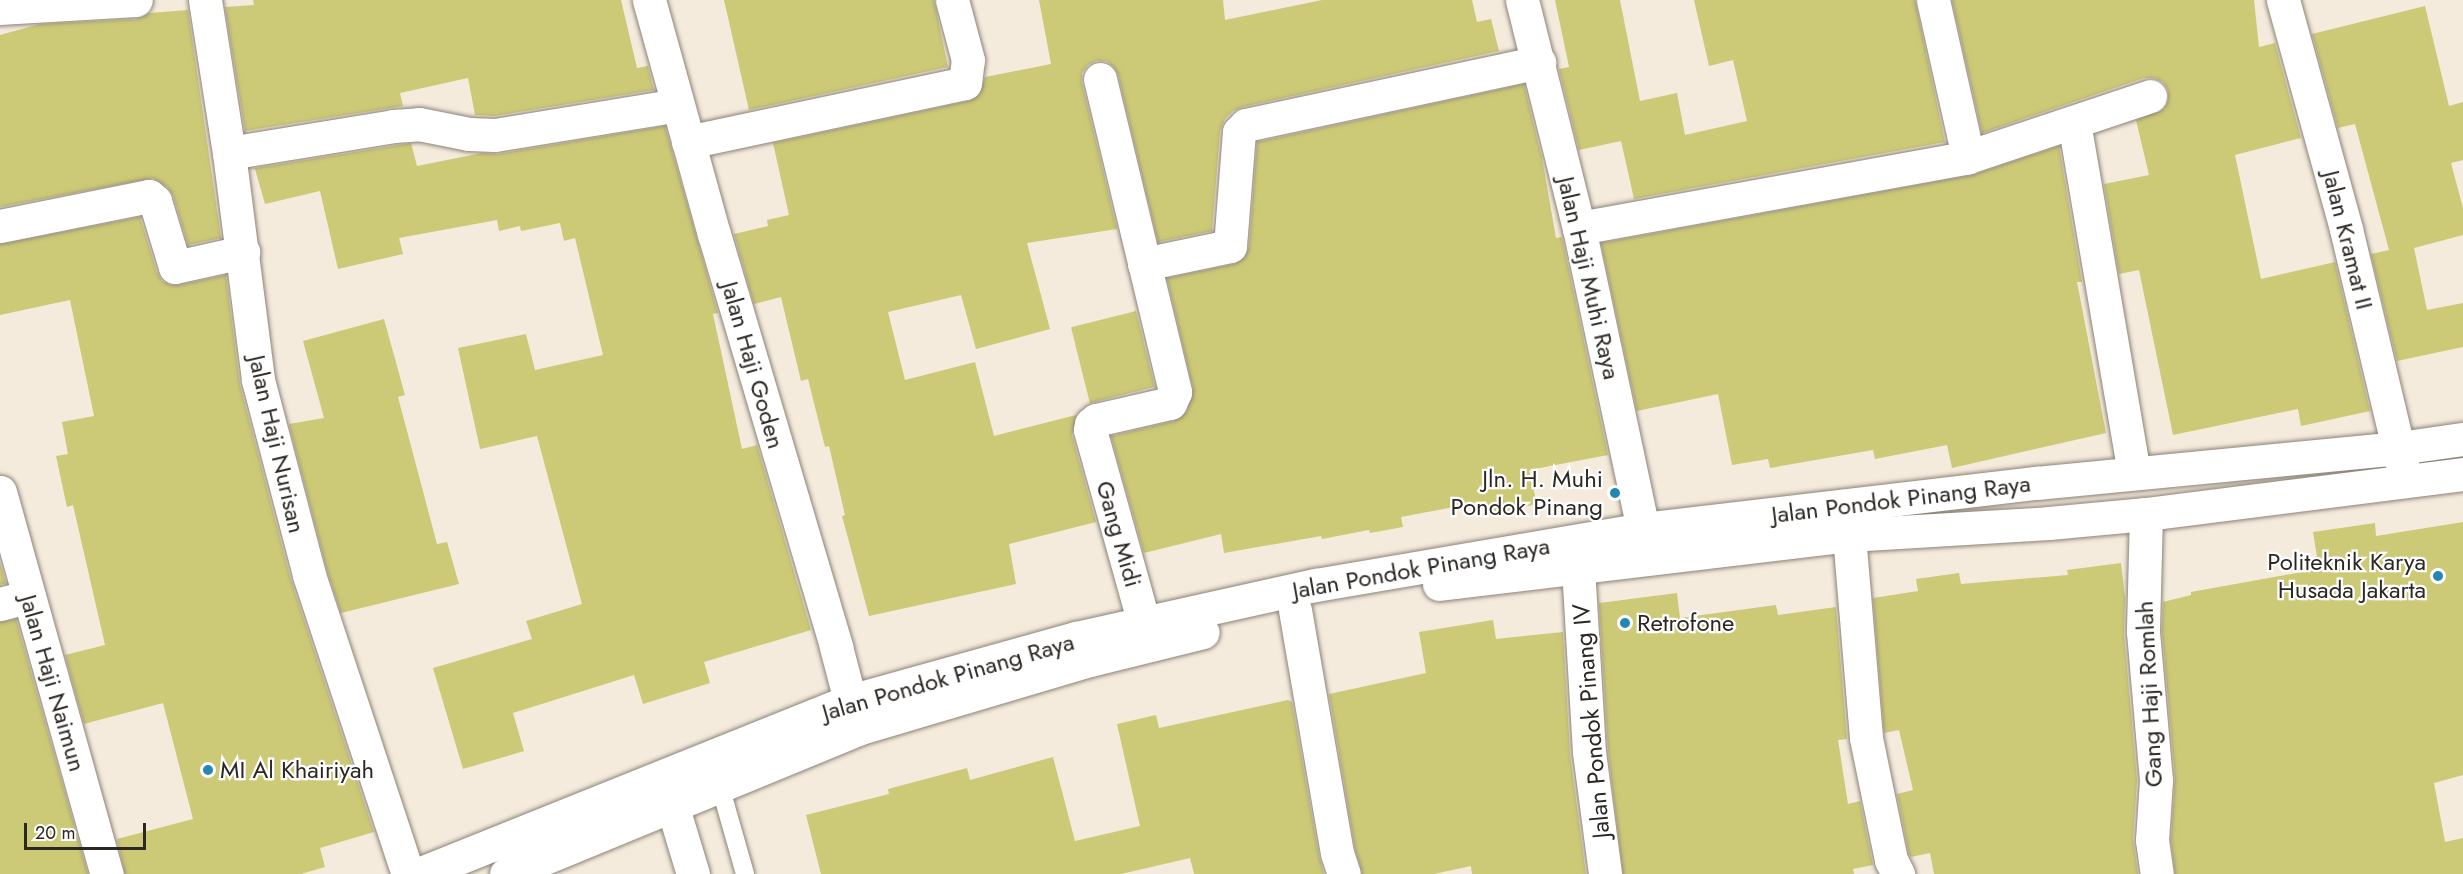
<!DOCTYPE html>
<html>
<head>
<meta charset="utf-8">
<style>
  body { margin:0 }
  #map { position:relative; width:2463px; height:874px; overflow:hidden; background:#f4ebdd; font-family:Jost,sans-serif }
  div>[style] { position:absolute }
  [style*='--x'] { left:calc(var(--x)*1px); top:calc(var(--y)*1px); width:calc(var(--w)*1px); rotate:calc(var(--a)*1deg) }
  .building>* { inset:0; background:#ccc977; transform-origin:0 0 }
  .roads { filter:drop-shadow(0 0 2px #8c8377) drop-shadow(0 0 2px #8c8377) }
  .service>* { height:18px; margin:-9px; padding:0 9px; transform-origin:9px; border-radius:9px; background:#fff }
  .minor>* { height:33px; margin:-16.5px; padding:0 16.5px; transform-origin:16.5px; border-radius:16.5px; background:#fff }
  .tertiary>* { height:33px; margin:-16.5px; padding:0 16.5px; transform-origin:16.5px; border-radius:16.5px; background:#fff }
  .secondary>* { height:33px; margin:-16.5px; padding:0 16.5px; transform-origin:16.5px; border-radius:16.5px; background:#fff }
  .dots>* { width:16px; height:16px; translate:-50% -50%; box-sizing:border-box; border:3px solid #fff; border-radius:50% }
  span { translate:-50% -50%; white-space:nowrap; text-align:center; line-height:1.15; -webkit-text-stroke:4.5px #fff; paint-order:stroke }
  .street-label { font-size:24px; color:#2b2723 }
  .poi-label { font-size:24px; color:#2b2723 }
  .right { translate:-100% -50%; text-align:right }
  .left { translate:0 -50%; text-align:left }
  .scale { position:absolute; left:24px; top:823px; width:122px; height:27px; box-sizing:border-box; border:3px solid #2b2723; border-top:0; padding-left:8px; font-size:18px; line-height:21px; white-space:nowrap; color:#2b2723; -webkit-text-stroke:4px #fff; paint-order:stroke }
</style>
</head>
<body>
<div id="map">
  <div class="building">
    <div style="clip-path:polygon(253px 0,621px 0,637px 68px,648px 66px,654px 90px,494px 116px,475px 115px,468px 78px,400px 93px,403px 106px,245px 131px,225px 7px,254px 5px)"></div>
    <div style="clip-path:polygon(724px 0,934px 0,948px 67px,749px 110px)"></div>
    <div style="clip-path:polygon(1039px 0,1223px 0,1225px 20px,1322px 0,1472px 0,1477px 22px,1491px 19px,1499px 51px,1242px 107px,1233px 111px,1225px 119px,1220px 131px,1212px 231px,1158px 242px,1118px 74px,1113px 66px,1106px 61px,1096px 61px,1088px 65px,1082px 73px,1082px 83px,1117px 229px,1027px 243px,1050px 329px,976px 349px,961px 295px,888px 312px,905px 380px,975px 362px,994px 436px,1076px 415px,1072px 435px,1096px 522px,1009px 544px,1016px 584px,869px 616px,842px 516px,845px 515px,829px 446px,825px 447px,808px 379px,801px 381px,781px 297px,754px 304px,734px 234px,768px 226px,767px 220px,789px 215px,773px 143px,969px 101px,979px 95px,985px 77px,1051px 64px)"></div>
    <div style="clip-path:polygon(1555px 0,1620px 0,1640px 101px,1677px 93px,1685px 135px,1747px 121px,1733px 60px,1709px 66px,1694px 0,1915px 0,1945px 142px,1634px 199px,1621px 141px,1579px 150px,1559px 69px,1569px 67px)"></div>
    <div style="clip-path:polygon(1952px 0,2254px 0,2259px 47px,2275px 43px,2301px 138px,2235px 155px,2261px 279px,2335px 262px,2370px 411px,2301px 426px,2298px 409px,2173px 435px,2139px 270px,2119px 274px,2104px 184px,2149px 175px,2136px 120px,2164px 109px,2168px 100px,2168px 90px,2163px 82px,2154px 78px,2144px 78px,1982px 133px)"></div>
    <div style="clip-path:polygon(2425px 6px,2449px 106px,2463px 102px,2463px 160px,2451px 163px,2463px 208px,2463px 235px,2414px 248px,2427px 310px,2463px 303px,2463px 347px,2397px 361px,2371px 254px,2389px 250px,2355px 124px,2338px 128px,2312px 34px)"></div>
    <div style="clip-path:polygon(188px 10px,221px 238px,188px 245px,173px 195px,167px 187px,153px 178px,0 207px,0 35px,40px 24px,137px 19px,149px 13px)"></div>
    <div style="clip-path:polygon(1524px 84px,1542px 158px,1556px 238px,1562px 237px,1608px 455px,1529px 470px,1537px 504px,1489px 515px,1486px 501px,1401px 517px,1403px 527px,1370px 533px,1369px 530px,1322px 539px,1321px 536px,1224px 553px,1221px 534px,1144px 553px,1111px 436px,1174px 421px,1187px 411px,1193px 388px,1167px 278px,1234px 264px,1244px 258px,1249px 247px,1257px 142px)"></div>
    <div style="clip-path:polygon(665px 126px,718px 313px,713px 314px,742px 449px,757px 445px,811px 630px,704px 662px,710px 683px,643px 704px,634px 675px,513px 713px,524px 751px,463px 769px,433px 668px,532px 639px,526px 621px,582px 604px,537px 436px,480px 449px,458px 348px,526px 334px,535px 370px,603px 355px,575px 238px,564px 241px,560px 223px,521px 231px,520px 226px,499px 231px,497px 220px,399px 238px,403px 254px,338px 269px,320px 191px,265px 204px,255px 169px,250px 169px,411px 143px,417px 166px,482px 153px,498px 154px)"></div>
    <div style="clip-path:polygon(2059px 146px,2082px 282px,2077px 282px,2106px 433px,1952px 468px,1947px 445px,1875px 459px,1873px 450px,1770px 468px,1768px 459px,1732px 465px,1718px 394px,1637px 411px,1601px 243px,1972px 175px)"></div>
    <div style="clip-path:polygon(140px 217px,157px 272px,162px 281px,170px 285px,179px 285px,226px 275px,240px 385px,291px 580px,374px 832px,320px 848px,325px 867px,301px 874px,125px 874px,117px 839px,193px 819px,163px 703px,84px 724px,65px 655px,105px 645px,73px 505px,67px 507px,56px 456px,68px 454px,62px 422px,94px 416px,70px 300px,0 315px,0 244px)"></div>
    <div style="left:1136px;top:311px;width:78px;height:67px;rotate:76deg"></div>
    <div style="clip-path:polygon(384px 319px,405px 395px,398px 397px,437px 544px,447px 542px,459px 584px,341px 613px,327px 570px,289px 424px,324px 418px,303px 341px)"></div>
    <div style="clip-path:polygon(2463px 522px,2463px 775px,2434px 783px,2445px 842px,2463px 838px,2463px 874px,2175px 874px,2171px 839px,2175px 778px,2162px 631px,2163px 602px,2191px 595px,2191px 592px,2319px 569px,2313px 532px,2375px 523px,2376px 536px)"></div>
    <div style="clip-path:polygon(0 562px,6px 583px,0 585px)"></div>
    <div style="clip-path:polygon(2121px 563px,2125px 597px,2124px 634px,2137px 780px,2133px 839px,2138px 874px,1934px 874px,1930px 853px,1911px 857px,1909px 854px,1897px 794px,1913px 790px,1899px 730px,1884px 733px,1873px 598px,1918px 591px,1916px 579px,1959px 573px,1961px 584px,2068px 575px,2067px 570px)"></div>
    <div style="clip-path:polygon(1677px 593px,1680px 618px,1776px 605px,1778px 615px,1836px 607px,1847px 739px,1838px 740px,1848px 804px,1860px 801px,1873px 865px,1853px 869px,1854px 874px,1623px 874px,1608px 750px,1599px 603px)"></div>
    <div style="clip-path:polygon(16px 619px,88px 874px,0 874px,0 622px)"></div>
    <div style="clip-path:polygon(1493px 620px,1496px 639px,1563px 632px,1570px 754px,1586px 874px,1472px 874px,1471px 866px,1434px 874px,1362px 874px,1355px 848px,1329px 694px,1426px 673px,1419px 632px)"></div>
    <div style="clip-path:polygon(1288px 700px,1292px 702px,1319px 856px,1324px 874px,1194px 874px,1190px 858px,1121px 874px,821px 874px,806px 815px,889px 794px,888px 789px,967px 768px,970px 780px,1053px 757px,1075px 841px,1140px 826px,1117px 724px,1156px 715px,1159px 728px)"></div>
  </div>
  <div class="roads">
    <div class="service">
      <div style="--x:718;--y:779;--w:99;--a:74.1"></div>
    </div>
    <div class="minor">
      <div style="--x:205;--y:0;--w:155;--a:81.1"></div>
      <div style="--x:229;--y:153;--w:229;--a:82.7"></div>
      <div style="--x:258;--y:380;--w:202;--a:75.3"></div>
      <div style="--x:309;--y:575;--w:315;--a:71.7"></div>
      <div style="--x:649;--y:0;--w:243;--a:74.5"></div>
      <div style="--x:714;--y:234;--w:431;--a:73.5"></div>
      <div style="--x:836;--y:647;--w:83;--a:75.3"></div>
      <div style="--x:1933;--y:0;--w:161;--a:77.4"></div>
      <div style="--x:2283;--y:0;--w:238;--a:74.6"></div>
      <div style="--x:2346;--y:229;--w:255;--a:76.6"></div>
      <div style="--x:0;--y:8;--w:136;--a:-3.4"></div>
      <div style="--x:1100;--y:79;--w:322;--a:76.5"></div>
      <div style="--x:1175;--y:392;--w:12;--a:114"></div>
      <div style="--x:1170;--y:403;--w:76;--a:167.1"></div>
      <div style="--x:1096;--y:420;--w:6;--a:141"></div>
      <div style="--x:1091;--y:424;--w:6;--a:99"></div>
      <div style="--x:1090;--y:430;--w:200;--a:74.4"></div>
      <div style="--x:2074;--y:122;--w:356;--a:80.3"></div>
      <div style="--x:688;--y:142;--w:283;--a:-12"></div>
      <div style="--x:965;--y:83;--w:23;--a:-83"></div>
      <div style="--x:968;--y:60;--w:62;--a:-104.9"></div>
      <div style="--x:229;--y:153;--w:166;--a:-9.3"></div>
      <div style="--x:393;--y:126;--w:26;--a:-4"></div>
      <div style="--x:419;--y:124;--w:51;--a:11.3"></div>
      <div style="--x:469;--y:134;--w:26;--a:2"></div>
      <div style="--x:495;--y:135;--w:185;--a:-9.3"></div>
      <div style="--x:0;--y:226;--w:152;--a:-11.4"></div>
      <div style="--x:149;--y:196;--w:8;--a:40"></div>
      <div style="--x:155;--y:201;--w:69;--a:73.1"></div>
      <div style="--x:175;--y:267;--w:70;--a:-12.4"></div>
      <div style="--x:1579;--y:228;--w:395;--a:-10.3"></div>
      <div style="--x:1968;--y:157;--w:192;--a:-18.5"></div>
      <div style="--x:1144;--y:264;--w:88;--a:-11.8"></div>
      <div style="--x:1230;--y:246;--w:114;--a:-85.5"></div>
      <div style="--x:1239;--y:132;--w:10;--a:-45"></div>
      <div style="--x:1246;--y:125;--w:300;--a:-12.1"></div>
      <div style="--x:0;--y:492;--w:397;--a:74.4"></div>
      <div style="--x:2146;--y:514;--w:118;--a:91.5"></div>
      <div style="--x:2143;--y:632;--w:149;--a:85"></div>
      <div style="--x:2156;--y:780;--w:60;--a:93.8"></div>
      <div style="--x:2152;--y:840;--w:34;--a:82"></div>
      <div style="--x:1849;--y:535;--w:204;--a:85.2"></div>
      <div style="--x:1866;--y:738;--w:125;--a:78.4"></div>
      <div style="--x:1891;--y:860;--w:16;--a:63"></div>
      <div style="--x:1578;--y:567;--w:185;--a:86.6"></div>
      <div style="--x:1589;--y:752;--w:123;--a:82.5"></div>
      <div style="--x:0;--y:604;--w:30;--a:-15"></div>
      <div style="--x:1295;--y:610;--w:247;--a:80.2"></div>
      <div style="--x:1337;--y:853;--w:22;--a:72"></div>
      <div style="--x:664;--y:778;--w:100;--a:73.2"></div>
    </div>
    <div class="tertiary">
      <div style="--x:1522;--y:0;--w:235;--a:76"></div>
      <div style="--x:1579;--y:228;--w:308;--a:78"></div>
      <div style="--x:1643;--y:529;--w:28;--a:82"></div>
    </div>
    <div class="secondary">
      <div style="--x:1439;--y:584;--w:413;--a:-6.8"></div>
      <div style="--x:1849;--y:535;--w:200;--a:-3.4"></div>
      <div style="--x:2049;--y:523;--w:97;--a:-5.3"></div>
      <div style="--x:2146;--y:514;--w:320;--a:-7.2"></div>
      <div style="--x:419;--y:874;--w:464;--a:-21.9"></div>
      <div style="--x:850;--y:701;--w:235;--a:-15.6"></div>
      <div style="--x:1076;--y:638;--w:246;--a:-12.5"></div>
      <div style="--x:1316;--y:585;--w:332;--a:-9.7"></div>
      <div style="--x:1643;--y:529;--w:396;--a:-6.7"></div>
      <div style="--x:2036;--y:483;--w:365;--a:-5.5"></div>
      <div style="--x:2399;--y:448;--w:65;--a:-8"></div>
      <div style="--x:506;--y:874;--w:380;--a:-22.4"></div>
      <div style="--x:857;--y:729;--w:243;--a:-16.5"></div>
      <div style="--x:1090;--y:660;--w:116;--a:-13.9"></div>
    </div>
  </div>
  <div class="dots">
    <div style="left:1615px;top:493px;background:#2288b1"></div>
    <div style="left:2438px;top:576px;background:#2288b1"></div>
    <div style="left:1625px;top:623px;background:#2288b1"></div>
    <div style="left:208px;top:770px;background:#2288b1"></div>
  </div>
  <div class="street-label">
    <span style="left:2348px;top:240px;rotate:76deg">Jalan Kramat II</span>
    <span style="left:1589px;top:278px;rotate:77deg">Jalan Haji Muhi Raya</span>
    <span style="left:753px;top:365px;rotate:74deg">Jalan Haji Goden</span>
    <span style="left:277px;top:444px;rotate:77deg">Jalan Haji Nurisan</span>
    <span style="left:1901px;top:499px;rotate:-7deg">Jalan Pondok Pinang Raya</span>
    <span style="left:1119px;top:534px;rotate:74deg">Gang Midi</span>
    <span style="left:1421px;top:568px;rotate:-10deg">Jalan Pondok Pinang Raya</span>
    <span style="left:948px;top:677px;rotate:-16deg">Jalan Pondok Pinang Raya</span>
    <span style="left:53px;top:683px;rotate:74deg">Jalan Haji Naimun</span>
    <span style="left:2149px;top:694px;rotate:-93deg">Gang Haji Romlah</span>
    <span style="left:1591px;top:721px;rotate:-95deg">Jalan Pondok Pinang IV</span>
  </div>
  <div class="poi-label">
    <span class="right" style="left:1603px;top:493px">Jln. H. Muhi<br>Pondok Pinang</span>
    <span class="right" style="left:2426px;top:576px">Politeknik Karya<br>Husada Jakarta</span>
    <span class="left" style="left:1637px;top:623px">Retrofone</span>
    <span class="left" style="left:220px;top:770px">MI Al Khairiyah</span>
  </div>
  <div class="scale">20 m</div>
</div>
</body>
</html>
